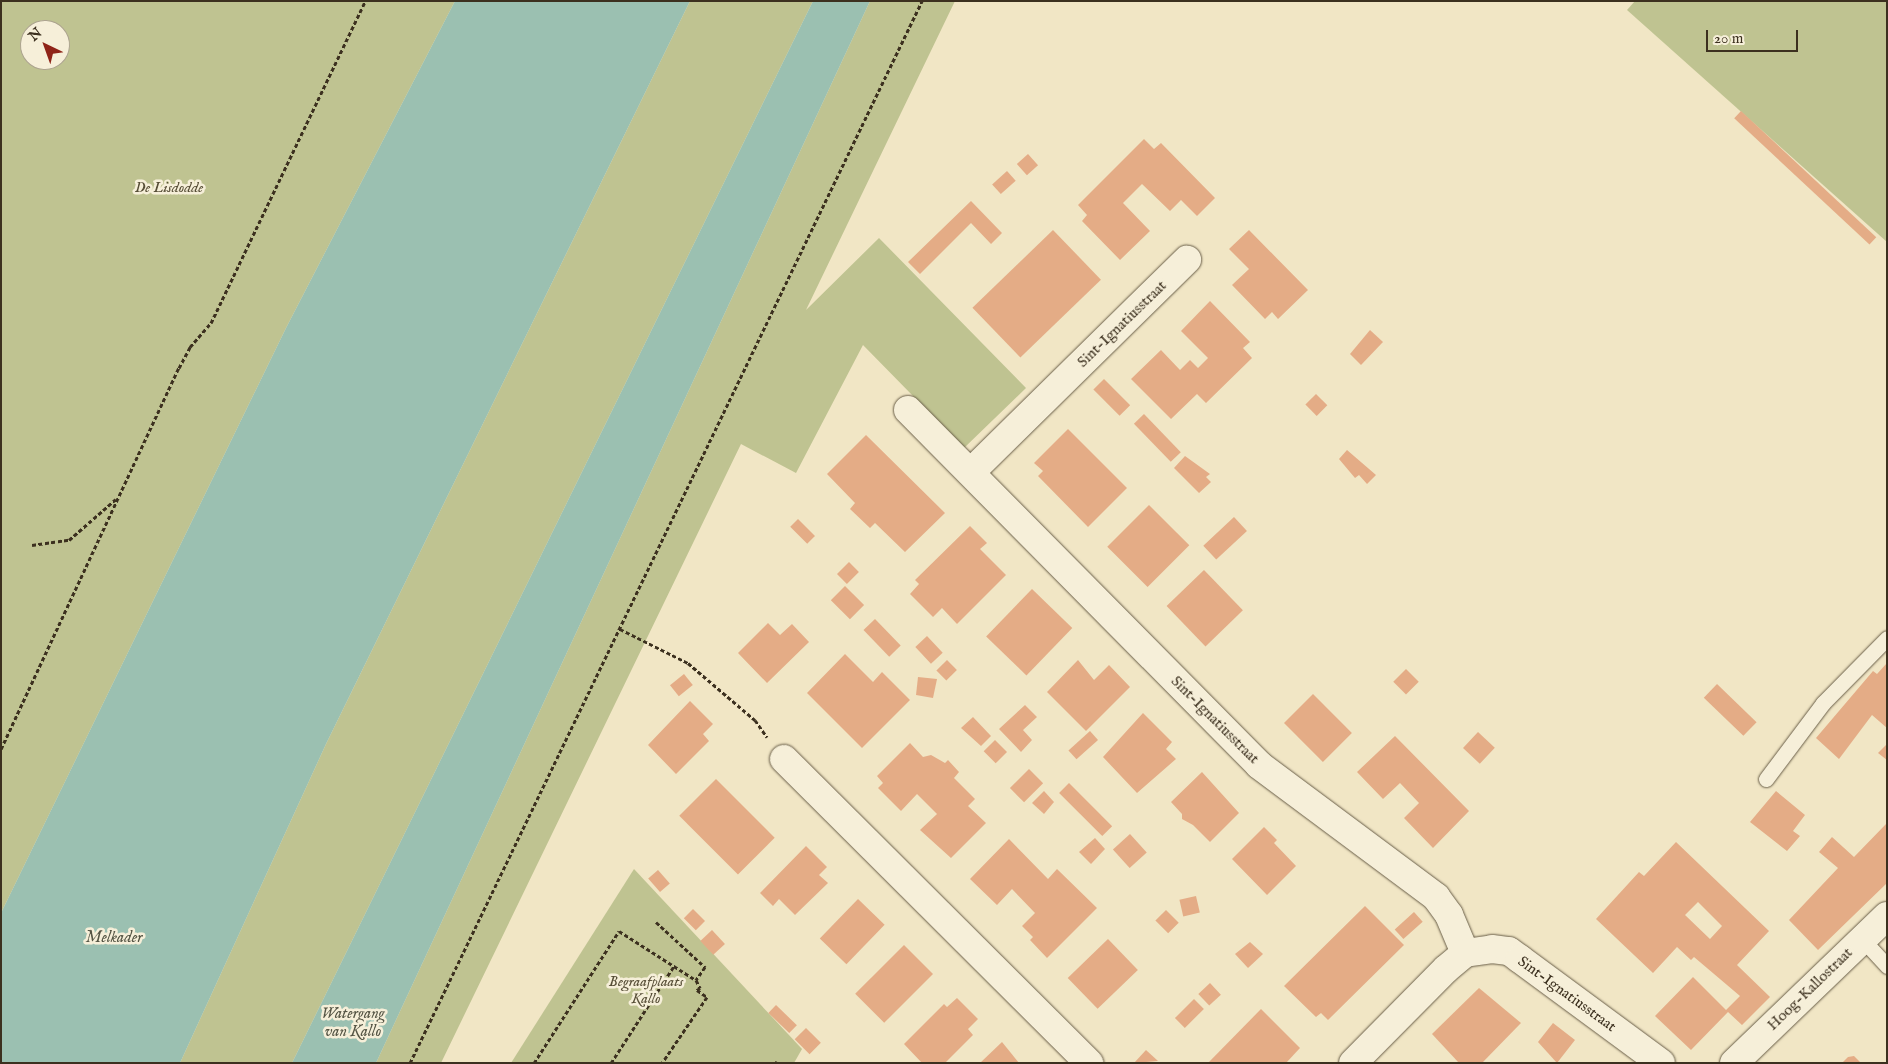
<!DOCTYPE html>
<html>
<head>
<meta charset="utf-8">
<style>
  body { margin:0 }
  #map { position:relative; width:1888px; height:1064px; overflow:hidden; background:#f1e6c5; font-family:"IM FELL English",serif }
  div>[style] { position:absolute }
  [style*='--x'] { left:calc(var(--x)*1px); top:calc(var(--y)*1px); width:calc(var(--w)*1px); rotate:calc(var(--a)*1deg) }
  .green>* { inset:0; background:#bfc391 }
  .water>* { inset:0; background:#9bc0b1 }
  .building>* { inset:0; background:#e4ac86; transform-origin:0 0 }
  .path>* { height:3px; margin-top:-1.5px; transform-origin:0; background:repeating-linear-gradient(90deg,#3c301f 0 4px,transparent 0 6.5px) }
  .roads { filter:drop-shadow(0 0 1px #695e48) drop-shadow(0 0 1px #695e48) }
  .lane>* { height:15px; margin:-7.5px; padding:0 7.5px; transform-origin:7.5px; border-radius:7.5px; background:#f6efd9 }
  .street>* { height:28px; margin:-14px; padding:0 14px; transform-origin:14px; border-radius:14px; background:#f6efd9 }
  span { translate:-50% -50%; white-space:nowrap; text-align:center; line-height:1.15; -webkit-text-stroke:5px #f6efd9; paint-order:stroke }
  .park-label { font-size:15px; color:#564d36; font-style:italic }
  .street-label { font-size:15px; color:#3c301f }
  .water-label { font-size:16px; color:#545444; font-style:italic }
  .frame { position:absolute; inset:0; border:2px solid #3c301f; pointer-events:none }
  .north { position:absolute; left:20px; top:20px; width:50px; height:50px; box-sizing:border-box; background:#f6efd9; border:1px solid #aca38f; border-radius:50%; rotate:318deg; font-size:14px; font-weight:700; line-height:20px; text-align:center; color:#3c301f }
  .north::after { content:''; display:block; margin:auto; width:18px; height:22px; background:#8f2418; clip-path:polygon(50% 0,100% 100%,50% 72%,0 100%) }
  .scale { position:absolute; left:1706px; top:30px; width:92px; height:22px; box-sizing:border-box; border:2px solid #3c301f; border-top:0; padding-left:6px; font-size:15px; line-height:18px; white-space:nowrap; color:#3c301f; -webkit-text-stroke:4px #f6efd9; paint-order:stroke }
</style>
</head>
<body>
<div id="map">
  <div class="green">
    <div style="clip-path:polygon(evenodd,1px 1px,455px 1px,286px 328px,1px 913px,1px 1px,30px 30px,60px 30px,60px 60px,30px 60px,30px 30px)"></div>
    <div style="clip-path:polygon(690px 1px,813px 1px,292px 1063px,180px 1063px,326px 744px)"></div>
    <div style="clip-path:polygon(870px 1px,955px 1px,806px 310px,879px 238px,1026px 388px,964px 448px,863px 345px,796px 473px,741px 444px,441px 1063px,376px 1063px)"></div>
    <div style="clip-path:polygon(1635px 1px,1887px 1px,1887px 242px,1627px 10px)"></div>
    <div style="clip-path:polygon(634px 869px,802px 1049px,794px 1063px,511px 1063px)"></div>
  </div>
  <div class="water">
    <div style="clip-path:polygon(455px 1px,690px 1px,326px 744px,180px 1063px,1px 1063px,1px 913px,286px 328px)"></div>
    <div style="clip-path:polygon(813px 1px,870px 1px,376px 1063px,292px 1063px)"></div>
  </div>
  <div class="building">
    <div style="left:1741px;top:111px;width:185px;height:10px;rotate:43deg"></div>
    <div style="clip-path:polygon(1144px 139px,1154px 149px,1161px 143px,1215px 198px,1197px 216px,1181px 200px,1170px 211px,1142px 184px,1123px 203px,1150px 231px,1120px 260px,1082px 221px,1087px 215px,1078px 205px)"></div>
    <div style="left:1028px;top:154px;width:15px;height:15px;rotate:48deg"></div>
    <div style="left:1007px;top:171px;width:13px;height:20px;rotate:48deg"></div>
    <div style="clip-path:polygon(971px 201px,1002px 233px,991px 244px,971px 223px,920px 274px,908px 262px)"></div>
    <div style="left:1053px;top:230px;width:69px;height:112px;rotate:46deg"></div>
    <div style="clip-path:polygon(1249px 230px,1308px 290px,1278px 319px,1272px 312px,1265px 319px,1232px 285px,1249px 269px,1229px 249px)"></div>
    <div style="clip-path:polygon(1210px 301px,1250px 342px,1243px 348px,1252px 358px,1206px 403px,1197px 394px,1171px 419px,1131px 379px,1161px 350px,1180px 370px,1190px 360px,1198px 368px,1208px 358px,1181px 331px)"></div>
    <div style="clip-path:polygon(1370px 330px,1383px 342px,1361px 365px,1350px 354px)"></div>
    <div style="left:1104px;top:379px;width:37px;height:15px;rotate:45deg"></div>
    <div style="left:1316px;top:394px;width:16px;height:15px;rotate:45deg"></div>
    <div style="left:1144px;top:414px;width:53px;height:14px;rotate:46deg"></div>
    <div style="clip-path:polygon(1068px 429px,1127px 488px,1088px 527px,1038px 476px,1043px 471px,1034px 463px)"></div>
    <div style="clip-path:polygon(866px 435px,945px 513px,905px 552px,875px 523px,870px 528px,850px 509px,855px 503px,827px 474px)"></div>
    <div style="clip-path:polygon(1347px 450px,1376px 475px,1367px 484px,1359px 475px,1355px 478px,1339px 459px)"></div>
    <div style="clip-path:polygon(1185px 456px,1210px 474px,1206px 477px,1211px 482px,1199px 493px,1174px 468px)"></div>
    <div style="left:1149px;top:505px;width:57px;height:59px;rotate:45deg"></div>
    <div style="left:1234px;top:517px;width:19px;height:42px;rotate:47deg"></div>
    <div style="left:798px;top:519px;width:24px;height:11px;rotate:45deg"></div>
    <div style="clip-path:polygon(970px 526px,987px 543px,980px 549px,1006px 575px,957px 624px,942px 608px,933px 617px,910px 594px,919px 584px,915px 580px)"></div>
    <div style="left:849px;top:562px;width:14px;height:17px;rotate:45deg"></div>
    <div style="left:1204px;top:570px;width:56px;height:52px;rotate:46deg"></div>
    <div style="left:845px;top:586px;width:27px;height:20px;rotate:45deg"></div>
    <div style="left:1032px;top:589px;width:56px;height:66px;rotate:44deg"></div>
    <div style="left:875px;top:619px;width:37px;height:16px;rotate:46deg"></div>
    <div style="clip-path:polygon(768px 623px,780px 635px,792px 624px,809px 642px,767px 683px,738px 653px)"></div>
    <div style="left:927px;top:636px;width:23px;height:16px;rotate:47deg"></div>
    <div style="clip-path:polygon(845px 654px,873px 682px,882px 672px,910px 700px,862px 748px,807px 693px)"></div>
    <div style="left:947px;top:660px;width:14px;height:15px;rotate:45deg"></div>
    <div style="clip-path:polygon(1078px 660px,1094px 680px,1109px 665px,1130px 687px,1086px 731px,1047px 692px)"></div>
    <div style="clip-path:polygon(1887px 663px,1887px 728px,1872px 715px,1839px 759px,1816px 738px,1873px 671px,1877px 674px)"></div>
    <div style="left:1406px;top:669px;width:18px;height:18px;rotate:45deg"></div>
    <div style="left:684px;top:674px;width:14px;height:18px;rotate:51deg"></div>
    <div style="clip-path:polygon(918px 677px,937px 679px,933px 698px,916px 695px)"></div>
    <div style="left:1717px;top:684px;width:55px;height:19px;rotate:44deg"></div>
    <div style="left:1313px;top:694px;width:55px;height:41px;rotate:45deg"></div>
    <div style="clip-path:polygon(690px 701px,713px 724px,703px 734px,709px 741px,676px 774px,648px 745px)"></div>
    <div style="clip-path:polygon(1025px 705px,1037px 717px,1023px 730px,1032px 740px,1021px 752px,999px 729px)"></div>
    <div style="clip-path:polygon(1143px 713px,1172px 742px,1166px 749px,1176px 759px,1137px 793px,1103px 757px)"></div>
    <div style="clip-path:polygon(973px 717px,991px 736px,981px 746px,961px 728px)"></div>
    <div style="left:1090px;top:731px;width:12px;height:29px;rotate:48deg"></div>
    <div style="left:1478px;top:732px;width:23px;height:22px;rotate:43deg"></div>
    <div style="clip-path:polygon(1395px 736px,1469px 811px,1433px 848px,1404px 818px,1419px 803px,1400px 783px,1383px 799px,1357px 772px)"></div>
    <div style="left:995px;top:740px;width:17px;height:16px;rotate:45deg"></div>
    <div style="clip-path:polygon(910px 743px,923px 757px,931px 755px,945px 763px,948px 760px,959px 772px,954px 778px,975px 799px,968px 806px,986px 823px,951px 858px,920px 830px,937px 814px,917px 794px,901px 811px,878px 788px,883px 783px,877px 776px)"></div>
    <div style="clip-path:polygon(1887px 744px,1887px 760px,1878px 753px)"></div>
    <div style="left:1029px;top:769px;width:20px;height:27px;rotate:45deg"></div>
    <div style="clip-path:polygon(1202px 772px,1239px 813px,1210px 842px,1193px 825px,1182px 819px,1182px 814px,1171px 802px)"></div>
    <div style="left:716px;top:779px;width:83px;height:52px;rotate:45deg"></div>
    <div style="left:1069px;top:783px;width:61px;height:14px;rotate:45deg"></div>
    <div style="clip-path:polygon(1044px 791px,1054px 802px,1044px 814px,1032px 803px)"></div>
    <div style="clip-path:polygon(1776px 791px,1805px 815px,1793px 831px,1800px 836px,1787px 851px,1750px 822px)"></div>
    <div style="clip-path:polygon(1887px 823px,1887px 883px,1818px 950px,1789px 920px,1838px 868px,1819px 852px,1832px 837px,1854px 857px)"></div>
    <div style="clip-path:polygon(1264px 827px,1277px 840px,1274px 843px,1296px 866px,1267px 895px,1232px 859px)"></div>
    <div style="left:1130px;top:834px;width:25px;height:23px;rotate:48deg"></div>
    <div style="clip-path:polygon(1095px 838px,1105px 849px,1091px 864px,1079px 852px)"></div>
    <div style="clip-path:polygon(1009px 839px,1048px 879px,1057px 869px,1097px 908px,1047px 958px,1030px 940px,1033px 937px,1022px 926px,1035px 913px,1012px 889px,997px 905px,970px 879px)"></div>
    <div style="clip-path:polygon(evenodd,1676px 842px,1769px 931px,1737px 965px,1770px 997px,1742px 1025px,1728px 1012px,1691px 1050px,1655px 1016px,1693px 977px,1726px 1010px,1740px 996px,1694px 957px,1691px 960px,1677px 947px,1653px 973px,1596px 919px,1639px 872px,1644px 876px,1676px 842px,1698px 902px,1722px 926px,1710px 939px,1685px 915px,1698px 902px)"></div>
    <div style="clip-path:polygon(806px 846px,827px 867px,819px 875px,828px 883px,795px 915px,779px 899px,773px 906px,760px 893px)"></div>
    <div style="left:658px;top:870px;width:18px;height:13px;rotate:49deg"></div>
    <div style="left:1196px;top:896px;width:17px;height:17px;rotate:77deg"></div>
    <div style="left:858px;top:899px;width:37px;height:55px;rotate:44deg"></div>
    <div style="clip-path:polygon(1365px 906px,1404px 945px,1328px 1020px,1321px 1013px,1316px 1017px,1284px 986px)"></div>
    <div style="left:693px;top:909px;width:17px;height:13px;rotate:45deg"></div>
    <div style="left:1166px;top:910px;width:18px;height:15px;rotate:45deg"></div>
    <div style="left:1414px;top:912px;width:13px;height:26px;rotate:48deg"></div>
    <div style="left:712px;top:930px;width:19px;height:16px;rotate:47deg"></div>
    <div style="left:1108px;top:939px;width:43px;height:56px;rotate:46deg"></div>
    <div style="clip-path:polygon(1250px 942px,1263px 954px,1248px 968px,1235px 954px)"></div>
    <div style="left:904px;top:945px;width:41px;height:69px;rotate:45deg"></div>
    <div style="left:1210px;top:983px;width:16px;height:16px;rotate:47deg"></div>
    <div style="clip-path:polygon(1479px 988px,1521px 1023px,1482px 1063px,1459px 1063px,1432px 1034px)"></div>
    <div style="clip-path:polygon(957px 998px,978px 1019px,968px 1029px,973px 1035px,945px 1063px,922px 1063px,904px 1044px,944px 1004px,947px 1007px)"></div>
    <div style="left:1194px;top:999px;width:14px;height:27px;rotate:45deg"></div>
    <div style="left:776px;top:1005px;width:29px;height:11px;rotate:44deg"></div>
    <div style="clip-path:polygon(1261px 1009px,1300px 1048px,1286px 1063px,1208px 1063px)"></div>
    <div style="clip-path:polygon(1553px 1023px,1575px 1040px,1557px 1063px,1538px 1042px)"></div>
    <div style="left:806px;top:1028px;width:21px;height:16px;rotate:45deg"></div>
    <div style="clip-path:polygon(1002px 1042px,1019px 1063px,980px 1063px)"></div>
    <div style="clip-path:polygon(1146px 1050px,1158px 1061px,1134px 1063px)"></div>
    <div style="clip-path:polygon(1854px 1056px,1861px 1063px,1842px 1063px,1848px 1057px)"></div>
  </div>
  <div class="path">
    <div style="--x:32;--y:545;--w:37;--a:-8"></div>
    <div style="--x:69;--y:540;--w:62;--a:-41.1"></div>
    <div style="--x:620;--y:629;--w:76;--a:26.6"></div>
    <div style="--x:688;--y:663;--w:88;--a:40.4"></div>
    <div style="--x:755;--y:720;--w:21;--a:55"></div>
    <div style="--x:1;--y:749;--w:421;--a:-65"></div>
    <div style="--x:179;--y:368;--w:24;--a:-62"></div>
    <div style="--x:190;--y:347;--w:32;--a:-49"></div>
    <div style="--x:211;--y:323;--w:357;--a:-64.4"></div>
    <div style="--x:656;--y:922;--w:67;--a:42.6"></div>
    <div style="--x:705;--y:967;--w:16;--a:125"></div>
    <div style="--x:696;--y:980;--w:9;--a:63"></div>
    <div style="--x:700;--y:988;--w:4;--a:146"></div>
    <div style="--x:697;--y:990;--w:12;--a:35"></div>
    <div style="--x:707;--y:997;--w:80;--a:124.3"></div>
    <div style="--x:410;--y:1063;--w:1179;--a:-64.26"></div>
    <div style="--x:534;--y:1063;--w:157;--a:-57.2"></div>
    <div style="--x:619;--y:931;--w:91;--a:32.5"></div>
    <div style="--x:611;--y:1063;--w:116;--a:-57"></div>
    <div style="--x:776;--y:1063;--w:2;--a:-63"></div>
  </div>
  <div class="roads">
    <div class="lane">
      <div style="--x:1766;--y:779;--w:95;--a:-53.1"></div>
      <div style="--x:1823;--y:703;--w:91;--a:-45.4"></div>
      <div style="--x:1862;--y:939;--w:37;--a:47"></div>
    </div>
    <div class="street">
      <div style="--x:908;--y:410;--w:499;--a:45.3"></div>
      <div style="--x:1259;--y:765;--w:221;--a:36.7"></div>
      <div style="--x:1436;--y:897;--w:22;--a:54"></div>
      <div style="--x:1449;--y:915;--w:41;--a:67.2"></div>
      <div style="--x:971;--y:472;--w:303;--a:-44.5"></div>
      <div style="--x:784;--y:759;--w:431;--a:44.9"></div>
      <div style="--x:1353;--y:1063;--w:132;--a:-45.3"></div>
      <div style="--x:1446;--y:969;--w:25;--a:-40"></div>
      <div style="--x:1465;--y:953;--w:27;--a:-8"></div>
      <div style="--x:1492;--y:949;--w:17;--a:7"></div>
      <div style="--x:1509;--y:951;--w:14;--a:36"></div>
      <div style="--x:1520;--y:959;--w:175;--a:36.4"></div>
      <div style="--x:1734;--y:1063;--w:212;--a:-43.9"></div>
    </div>
  </div>
  <div class="park-label">
    <span style="left:169px;top:188px">De Lisdodde</span>
    <span style="left:646px;top:990px">Begraafplaats<br>Kallo</span>
  </div>
  <div class="street-label">
    <span style="left:1122px;top:324px;rotate:-44deg">Sint-Ignatiusstraat</span>
    <span style="left:1215px;top:720px;rotate:45deg">Sint-Ignatiusstraat</span>
    <span style="left:1810px;top:989px;rotate:-44deg">Hoog-Kallostraat</span>
    <span style="left:1567px;top:994px;rotate:36deg">Sint-Ignatiusstraat</span>
  </div>
  <div class="water-label">
    <span style="left:114px;top:938px">Melkader</span>
    <span style="left:353px;top:1023px">Watergang<br>van Kallo</span>
  </div>
  <div class="frame"></div>
  <div class="north">N</div>
  <div class="scale">20 m</div>
</div>
</body>
</html>
